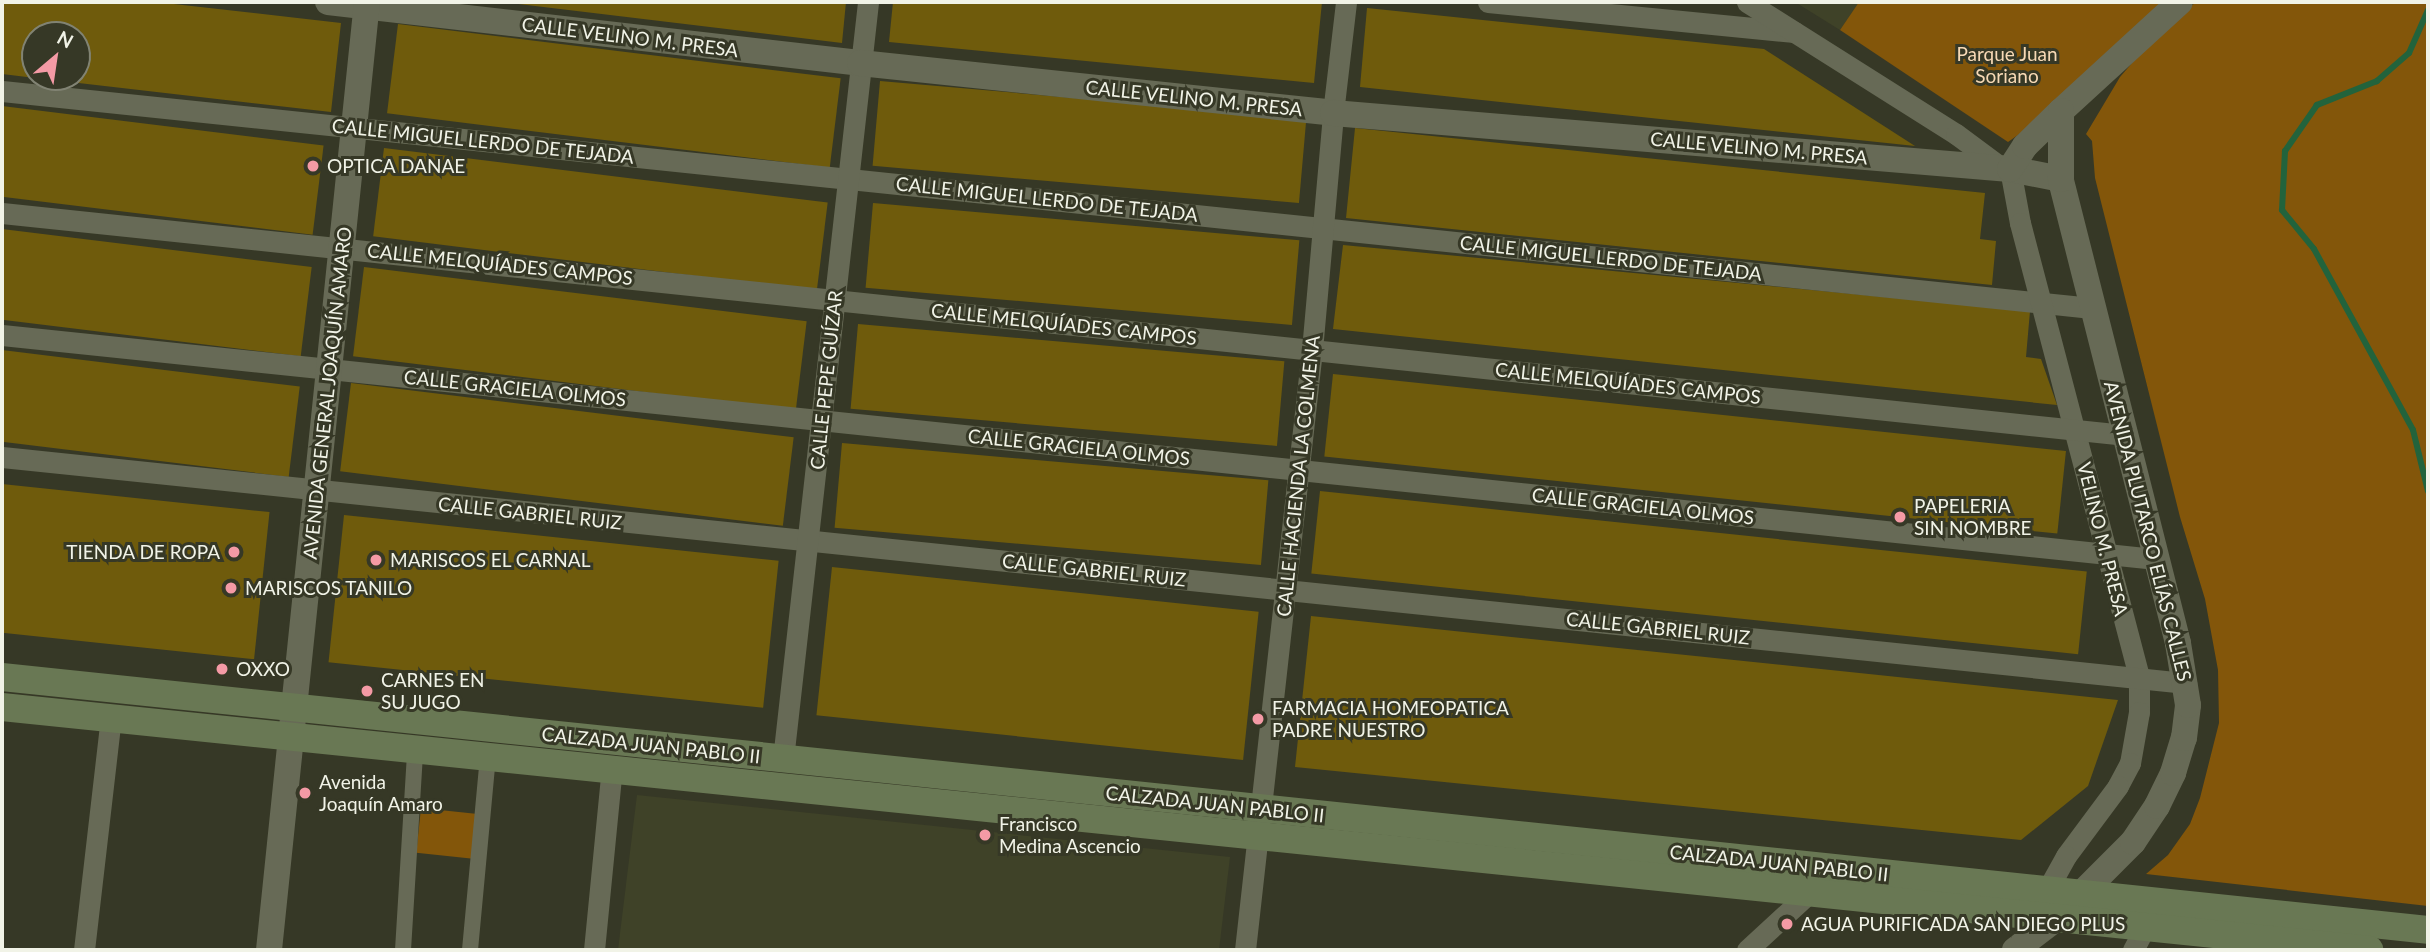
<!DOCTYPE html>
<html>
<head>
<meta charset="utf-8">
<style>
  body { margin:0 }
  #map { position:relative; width:2430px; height:952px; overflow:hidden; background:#363826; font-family:Lato,sans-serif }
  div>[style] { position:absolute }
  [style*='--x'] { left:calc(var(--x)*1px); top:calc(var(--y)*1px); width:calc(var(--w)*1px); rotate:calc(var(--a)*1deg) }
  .built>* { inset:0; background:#3f4228 }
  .green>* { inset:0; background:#83560a; transform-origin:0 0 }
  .stream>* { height:6px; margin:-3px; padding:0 3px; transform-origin:3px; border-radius:3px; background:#22633c }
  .building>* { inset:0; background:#6f5b0c; transform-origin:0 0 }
  .pedestrian>* { height:16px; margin:-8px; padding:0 8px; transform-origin:8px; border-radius:8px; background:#676a56 }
  .minor>* { height:21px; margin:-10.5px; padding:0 10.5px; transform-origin:10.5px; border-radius:10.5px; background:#676a56 }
  .tertiary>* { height:26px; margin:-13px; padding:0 13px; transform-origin:13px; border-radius:13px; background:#676a56 }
  .secondary>* { height:28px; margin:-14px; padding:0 14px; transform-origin:14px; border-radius:14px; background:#697854 }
  .dots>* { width:19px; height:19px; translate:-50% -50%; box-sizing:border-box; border:4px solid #363826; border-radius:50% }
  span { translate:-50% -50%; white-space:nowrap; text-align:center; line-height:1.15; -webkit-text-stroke:6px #363826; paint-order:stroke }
  .street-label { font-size:19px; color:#f1f3e7 }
  .park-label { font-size:19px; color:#f7d9b5 }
  .poi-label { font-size:19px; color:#f1f3e7 }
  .left { translate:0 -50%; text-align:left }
  .right { translate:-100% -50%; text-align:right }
  .frame { position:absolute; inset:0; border:4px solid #f1f3e7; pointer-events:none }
  .north { position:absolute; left:21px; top:21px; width:70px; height:70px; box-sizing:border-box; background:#363826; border:2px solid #818373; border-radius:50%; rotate:29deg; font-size:19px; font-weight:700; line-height:28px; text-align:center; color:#f1f3e7 }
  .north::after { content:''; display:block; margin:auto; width:24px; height:32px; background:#f49aa5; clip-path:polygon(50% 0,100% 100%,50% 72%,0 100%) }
</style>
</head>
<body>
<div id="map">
  <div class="built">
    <div style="clip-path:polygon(1795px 2px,1859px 2px,1840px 30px)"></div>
    <div style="clip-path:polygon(637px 795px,1230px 857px,1219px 950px,618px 950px)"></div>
  </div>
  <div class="green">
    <div style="clip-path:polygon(1859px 2px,2165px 2px,2058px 107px,2008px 142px,1840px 30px)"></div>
    <div style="clip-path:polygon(2196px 2px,2428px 2px,2428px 906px,2146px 874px,2168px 855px,2190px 824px,2200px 798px,2219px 723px,2218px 670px,2205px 599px,2180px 517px,2095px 178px,2092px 141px,2086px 134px,2120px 77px,2157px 34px)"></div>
    <div style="left:421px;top:808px;width:57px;height:45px;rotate:6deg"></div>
  </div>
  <div class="stream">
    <div style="--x:2428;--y:10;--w:47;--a:113.8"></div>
    <div style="--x:2409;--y:53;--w:43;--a:138.8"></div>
    <div style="--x:2377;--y:81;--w:65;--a:158.2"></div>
    <div style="--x:2317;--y:105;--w:56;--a:124.8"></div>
    <div style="--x:2285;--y:151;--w:59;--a:92.9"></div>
    <div style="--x:2282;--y:210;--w:50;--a:50.6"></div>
    <div style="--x:2314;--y:249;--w:206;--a:61.3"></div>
    <div style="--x:2413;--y:430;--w:63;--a:76.2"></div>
  </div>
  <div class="building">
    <div style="clip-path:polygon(2px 2px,156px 2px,341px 23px,331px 112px,44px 79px,77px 77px,77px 35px,35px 35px,35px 78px,2px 74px)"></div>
    <div style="clip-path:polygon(502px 2px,846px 2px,842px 43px)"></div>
    <div style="clip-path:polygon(893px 2px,1322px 2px,1314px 83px,889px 42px)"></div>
    <div style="clip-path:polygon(1367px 8px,1764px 49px,1915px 146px,1360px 87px)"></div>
    <div style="left:398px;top:24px;width:446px;height:90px;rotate:7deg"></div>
    <div style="left:880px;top:81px;width:428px;height:85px;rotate:5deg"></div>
    <div style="left:2px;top:106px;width:324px;height:90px;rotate:7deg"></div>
    <div style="clip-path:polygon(1355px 128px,1985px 193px,1980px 239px,1996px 241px,1992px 285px,1346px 218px)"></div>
    <div style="left:384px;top:148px;width:447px;height:89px;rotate:7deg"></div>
    <div style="left:873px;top:203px;width:428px;height:85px;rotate:5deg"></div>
    <div style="left:2px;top:229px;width:312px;height:90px;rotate:7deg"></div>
    <div style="clip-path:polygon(1343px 245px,2030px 311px,2026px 357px,2041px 359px,2057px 405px,1333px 329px)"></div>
    <div style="left:364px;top:267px;width:446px;height:90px;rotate:7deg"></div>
    <div style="left:858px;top:324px;width:428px;height:85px;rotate:5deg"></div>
    <div style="left:2px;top:350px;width:300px;height:91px;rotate:7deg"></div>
    <div style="left:1333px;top:374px;width:737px;height:83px;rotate:6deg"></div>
    <div style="left:351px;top:383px;width:446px;height:89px;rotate:7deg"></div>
    <div style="left:842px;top:443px;width:428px;height:85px;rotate:5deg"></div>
    <div style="left:2px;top:484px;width:269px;height:148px;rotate:6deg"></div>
    <div style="left:1320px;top:491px;width:771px;height:83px;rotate:6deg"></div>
    <div style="left:344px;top:515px;width:437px;height:148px;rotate:6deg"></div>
    <div style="left:832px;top:567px;width:429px;height:149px;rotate:6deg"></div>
    <div style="clip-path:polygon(1311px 616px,2118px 700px,2088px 786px,2021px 840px,1295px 767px)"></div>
  </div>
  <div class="pedestrian">
    <div style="--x:403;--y:950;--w:199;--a:-86.5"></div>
    <div style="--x:470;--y:950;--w:195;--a:-84.7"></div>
  </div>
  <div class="minor">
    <div style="--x:1488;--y:2;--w:308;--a:5.6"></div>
    <div style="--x:1747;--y:2;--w:247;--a:32.3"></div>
    <div style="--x:1956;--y:134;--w:57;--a:36.5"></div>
    <div style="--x:2;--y:91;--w:2101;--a:5.93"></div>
    <div style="--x:2010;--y:169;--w:55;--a:79.5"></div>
    <div style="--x:2020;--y:223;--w:470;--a:75.3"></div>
    <div style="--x:2139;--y:678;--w:34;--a:90"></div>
    <div style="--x:2139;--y:712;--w:52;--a:100"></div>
    <div style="--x:2130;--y:763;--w:26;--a:118"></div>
    <div style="--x:2118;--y:786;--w:87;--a:126.6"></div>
    <div style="--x:2066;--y:856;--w:54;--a:119"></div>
    <div style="--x:2;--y:213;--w:2136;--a:5.97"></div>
    <div style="--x:2;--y:335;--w:2166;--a:5.94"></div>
    <div style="--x:2;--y:457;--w:2196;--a:5.91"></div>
    <div style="--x:783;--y:759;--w:762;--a:-83.59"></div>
    <div style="--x:84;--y:950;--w:234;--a:-83.4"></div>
    <div style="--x:594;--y:950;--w:184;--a:-84.4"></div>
    <div style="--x:1245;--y:950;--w:604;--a:-83.63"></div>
    <div style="--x:1312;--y:350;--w:238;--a:-84.9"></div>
    <div style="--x:1333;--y:113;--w:112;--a:-83.3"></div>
    <div style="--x:1747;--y:950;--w:86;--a:-42.6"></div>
    <div style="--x:2133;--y:950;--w:26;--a:-62"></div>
  </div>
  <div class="tertiary">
    <div style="--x:328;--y:2;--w:535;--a:6.54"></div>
    <div style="--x:860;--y:63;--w:476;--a:6"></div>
    <div style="--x:1333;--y:113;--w:679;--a:4.73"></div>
    <div style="--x:2010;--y:169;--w:52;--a:11.1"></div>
    <div style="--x:2010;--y:169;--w:27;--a:-57"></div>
    <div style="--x:2025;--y:146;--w:50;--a:-44.2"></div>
    <div style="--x:2061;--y:111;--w:161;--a:-42.5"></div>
    <div style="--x:269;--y:950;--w:953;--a:-84.1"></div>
    <div style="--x:2015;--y:950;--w:54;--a:-37.5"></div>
    <div style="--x:2058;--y:917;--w:106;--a:-45"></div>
    <div style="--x:2133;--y:842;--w:43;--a:-56.3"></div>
    <div style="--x:2157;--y:806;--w:37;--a:-64"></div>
    <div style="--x:2173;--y:773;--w:37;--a:-73"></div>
    <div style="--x:2184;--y:738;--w:33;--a:-83"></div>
    <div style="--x:2188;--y:705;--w:63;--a:-99.2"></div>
    <div style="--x:2178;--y:643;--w:479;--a:-104.2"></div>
    <div style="--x:2061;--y:179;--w:68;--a:-90"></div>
  </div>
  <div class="secondary">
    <div style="--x:2;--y:677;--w:2439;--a:5.95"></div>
    <div style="--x:2;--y:707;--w:2380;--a:5.86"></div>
  </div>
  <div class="dots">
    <div style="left:313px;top:166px;background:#f49aa5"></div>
    <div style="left:1900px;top:517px;background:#f49aa5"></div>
    <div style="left:234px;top:552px;background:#f49aa5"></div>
    <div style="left:376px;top:560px;background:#f49aa5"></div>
    <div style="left:231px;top:588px;background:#f49aa5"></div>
    <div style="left:222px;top:669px;background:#f49aa5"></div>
    <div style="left:367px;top:691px;background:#f49aa5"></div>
    <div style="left:1258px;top:719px;background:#f49aa5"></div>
    <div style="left:305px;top:793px;background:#f49aa5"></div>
    <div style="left:985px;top:835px;background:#f49aa5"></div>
    <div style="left:1787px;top:924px;background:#f49aa5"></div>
  </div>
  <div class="street-label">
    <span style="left:630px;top:37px;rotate:7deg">CALLE VELINO M. PRESA</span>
    <span style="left:1194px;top:98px;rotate:6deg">CALLE VELINO M. PRESA</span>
    <span style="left:483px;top:141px;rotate:6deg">CALLE MIGUEL LERDO DE TEJADA</span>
    <span style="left:1759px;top:148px;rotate:5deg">CALLE VELINO M. PRESA</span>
    <span style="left:1047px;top:199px;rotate:6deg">CALLE MIGUEL LERDO DE TEJADA</span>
    <span style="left:1611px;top:258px;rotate:6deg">CALLE MIGUEL LERDO DE TEJADA</span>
    <span style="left:500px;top:264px;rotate:6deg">CALLE MELQUÍADES CAMPOS</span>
    <span style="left:1064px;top:324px;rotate:6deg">CALLE MELQUÍADES CAMPOS</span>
    <span style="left:826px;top:380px;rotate:-84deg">CALLE PEPE GUÍZAR</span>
    <span style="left:1628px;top:383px;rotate:6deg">CALLE MELQUÍADES CAMPOS</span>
    <span style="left:515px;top:388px;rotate:6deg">CALLE GRACIELA OLMOS</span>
    <span style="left:327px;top:393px;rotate:-84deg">AVENIDA GENERAL JOAQUÍN AMARO</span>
    <span style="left:1079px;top:447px;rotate:6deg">CALLE GRACIELA OLMOS</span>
    <span style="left:1298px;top:476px;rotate:-84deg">CALLE HACIENDA LA COLMENA</span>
    <span style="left:1643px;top:506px;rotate:6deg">CALLE GRACIELA OLMOS</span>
    <span style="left:530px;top:513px;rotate:6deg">CALLE GABRIEL RUIZ</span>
    <span style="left:2148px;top:531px;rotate:76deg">AVENIDA PLUTARCO ELÍAS CALLES</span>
    <span style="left:2103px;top:539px;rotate:76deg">VELINO M. PRESA</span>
    <span style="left:1094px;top:570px;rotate:6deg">CALLE GABRIEL RUIZ</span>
    <span style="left:1658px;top:628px;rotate:6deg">CALLE GABRIEL RUIZ</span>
    <span style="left:651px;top:745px;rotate:6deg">CALZADA JUAN PABLO II</span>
    <span style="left:1215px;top:804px;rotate:6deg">CALZADA JUAN PABLO II</span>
    <span style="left:1779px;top:863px;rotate:6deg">CALZADA JUAN PABLO II</span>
  </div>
  <div class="park-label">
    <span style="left:2007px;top:65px">Parque Juan<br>Soriano</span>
  </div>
  <div class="poi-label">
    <span class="left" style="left:327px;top:166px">OPTICA DANAE</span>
    <span class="left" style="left:1914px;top:517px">PAPELERIA<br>SIN NOMBRE</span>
    <span class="right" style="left:220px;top:552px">TIENDA DE ROPA</span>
    <span class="left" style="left:390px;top:560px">MARISCOS EL CARNAL</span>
    <span class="left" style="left:245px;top:588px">MARISCOS TANILO</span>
    <span class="left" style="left:236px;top:669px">OXXO</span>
    <span class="left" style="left:381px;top:691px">CARNES EN<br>SU JUGO</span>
    <span class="left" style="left:1272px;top:719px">FARMACIA HOMEOPATICA<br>PADRE NUESTRO</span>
    <span class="left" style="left:319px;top:793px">Avenida<br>Joaquín Amaro</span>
    <span class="left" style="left:999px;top:835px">Francisco<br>Medina Ascencio</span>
    <span class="left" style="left:1801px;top:924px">AGUA PURIFICADA SAN DIEGO PLUS</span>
  </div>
  <div class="frame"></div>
  <div class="north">N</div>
</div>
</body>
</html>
